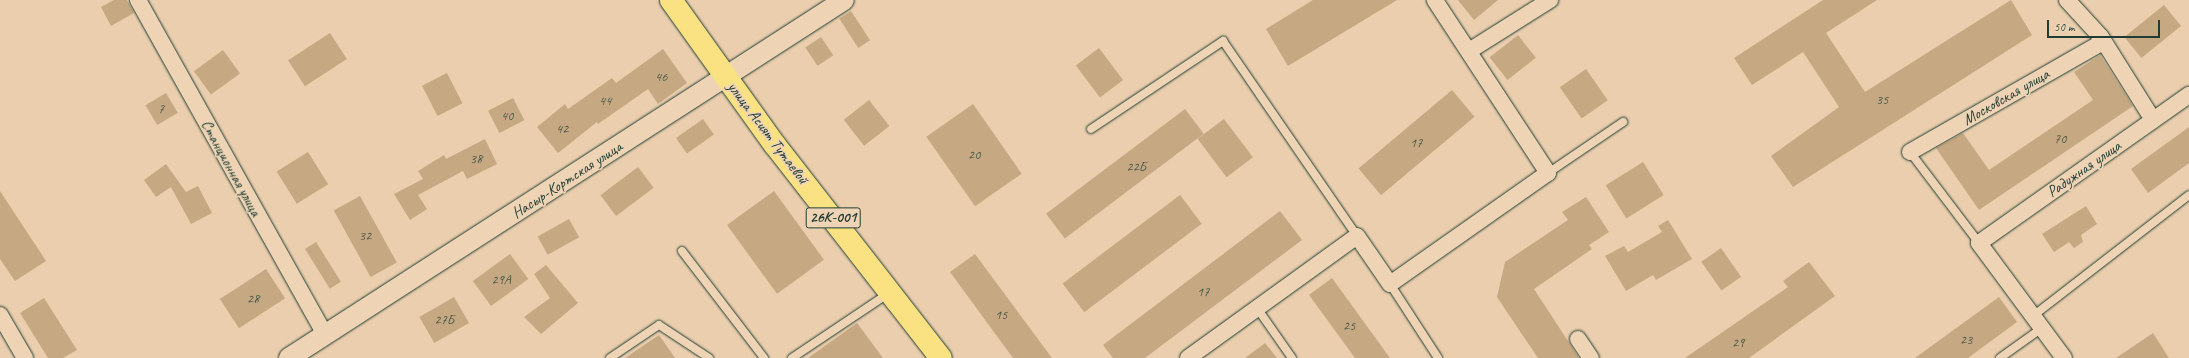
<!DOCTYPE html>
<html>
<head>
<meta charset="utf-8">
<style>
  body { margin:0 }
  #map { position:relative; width:2189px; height:358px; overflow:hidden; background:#eacead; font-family:Caveat,sans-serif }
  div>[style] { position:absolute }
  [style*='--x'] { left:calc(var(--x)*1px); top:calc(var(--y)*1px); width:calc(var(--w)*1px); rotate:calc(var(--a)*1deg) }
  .building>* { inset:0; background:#c6a982; transform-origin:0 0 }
  .roads { filter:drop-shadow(0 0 1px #1f3d34) drop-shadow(0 0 1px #1f3d34) }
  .service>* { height:8px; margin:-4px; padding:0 4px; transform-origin:4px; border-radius:4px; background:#eed4b5 }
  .minor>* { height:16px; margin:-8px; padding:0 8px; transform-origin:8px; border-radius:8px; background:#eed4b5 }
  .tertiary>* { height:20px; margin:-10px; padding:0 10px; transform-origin:10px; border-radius:10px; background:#eed4b5 }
  .primary>* { height:22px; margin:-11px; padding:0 11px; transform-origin:11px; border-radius:11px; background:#fae181 }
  span { translate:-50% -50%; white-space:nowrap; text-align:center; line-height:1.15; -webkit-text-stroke:3.5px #eed4b5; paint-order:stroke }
  .number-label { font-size:14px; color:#495848 }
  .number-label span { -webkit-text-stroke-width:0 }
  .shield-label span { padding:1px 3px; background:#eed4b5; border:1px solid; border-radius:3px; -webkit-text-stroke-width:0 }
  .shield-label { font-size:15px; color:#1f3d34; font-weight:700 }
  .street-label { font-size:16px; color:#1f3d34 }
  .scale { position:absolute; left:2047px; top:20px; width:113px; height:18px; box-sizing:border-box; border:2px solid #1f3d34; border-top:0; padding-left:5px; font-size:12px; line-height:14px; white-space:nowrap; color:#1f3d34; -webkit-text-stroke:3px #eed4b5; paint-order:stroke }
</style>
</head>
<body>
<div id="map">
  <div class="building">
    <div style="clip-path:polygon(114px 0,127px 0,134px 13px,111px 26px,101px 7px)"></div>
    <div style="clip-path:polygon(1313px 0,1397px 0,1288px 66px,1266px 29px)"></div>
    <div style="clip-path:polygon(1458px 0,1498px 0,1474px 20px)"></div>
    <div style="clip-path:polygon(1823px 0,1877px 0,1826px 33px,1865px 92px,2011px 0,2032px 35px,1793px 187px,1771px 156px,1839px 107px,1803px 52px,1752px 85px,1734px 58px)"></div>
    <div style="left:2164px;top:5px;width:27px;height:51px;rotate:51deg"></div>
    <div style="left:851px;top:11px;width:35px;height:14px;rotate:57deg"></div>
    <div style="left:330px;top:33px;width:31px;height:50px;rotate:57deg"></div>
    <div style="left:1518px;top:35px;width:29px;height:36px;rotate:52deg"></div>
    <div style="left:821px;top:37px;width:22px;height:19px;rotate:56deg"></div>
    <div style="left:1099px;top:48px;width:40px;height:29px;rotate:53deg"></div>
    <div style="clip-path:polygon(663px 49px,687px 83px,658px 104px,648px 89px,598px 124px,597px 122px,558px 153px,537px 127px,565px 104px,568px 109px,612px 78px,616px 83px)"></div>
    <div style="left:223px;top:50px;width:29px;height:36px;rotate:54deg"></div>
    <div style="clip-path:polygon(2100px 55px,2133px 106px,1979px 210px,1936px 148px,1963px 133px,1989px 170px,2093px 100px,2074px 72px)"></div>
    <div style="left:1586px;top:69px;width:38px;height:32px;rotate:55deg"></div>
    <div style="left:447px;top:73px;width:34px;height:28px;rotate:63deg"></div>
    <div style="left:1452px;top:90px;width:35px;height:122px;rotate:50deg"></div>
    <div style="left:166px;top:93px;width:23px;height:24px;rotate:59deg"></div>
    <div style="left:513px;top:98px;width:25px;height:28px;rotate:63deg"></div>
    <div style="left:869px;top:100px;width:33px;height:32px;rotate:52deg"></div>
    <div style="left:973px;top:104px;width:85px;height:57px;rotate:55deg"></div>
    <div style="left:1185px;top:109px;width:31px;height:174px;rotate:53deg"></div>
    <div style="left:703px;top:119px;width:19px;height:33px;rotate:55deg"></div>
    <div style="left:1224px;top:119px;width:48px;height:33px;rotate:53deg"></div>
    <div style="clip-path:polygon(2189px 127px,2189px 163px,2148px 193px,2131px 169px)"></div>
    <div style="clip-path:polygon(485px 139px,497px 164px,467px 179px,463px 171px,418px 195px,427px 209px,410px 220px,394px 194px,423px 179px,418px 171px,444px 155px,446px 159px)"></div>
    <div style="left:308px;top:152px;width:38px;height:37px;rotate:58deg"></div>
    <div style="left:1643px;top:162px;width:39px;height:44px;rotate:58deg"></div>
    <div style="clip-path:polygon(166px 164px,186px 192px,198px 186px,212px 213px,191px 224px,171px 187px,156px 197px,144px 180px)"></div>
    <div style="left:638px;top:167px;width:26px;height:47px;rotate:53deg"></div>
    <div style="clip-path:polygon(0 191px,46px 261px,15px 281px,0 259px)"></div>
    <div style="left:774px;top:191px;width:85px;height:58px;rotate:54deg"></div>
    <div style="left:1180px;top:195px;width:36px;height:147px;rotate:53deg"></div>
    <div style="left:360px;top:196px;width:76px;height:30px;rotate:61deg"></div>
    <div style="clip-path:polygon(1586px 197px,1609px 232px,1589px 245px,1592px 249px,1534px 289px,1579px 358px,1538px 358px,1497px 297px,1505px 262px,1568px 220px,1562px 212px)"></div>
    <div style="clip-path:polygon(2086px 206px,2097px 224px,2081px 235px,2083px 242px,2074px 248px,2069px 242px,2054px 252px,2042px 234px)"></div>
    <div style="clip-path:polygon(1280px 211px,1302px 240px,1145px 358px,1113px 358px,1103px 345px)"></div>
    <div style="left:569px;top:219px;width:21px;height:36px;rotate:61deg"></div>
    <div style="clip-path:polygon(1668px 220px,1692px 259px,1656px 280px,1653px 275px,1626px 291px,1605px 256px,1624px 246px,1628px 252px,1662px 232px,1658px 226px)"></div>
    <div style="left:316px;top:242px;width:47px;height:13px;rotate:58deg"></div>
    <div style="left:1721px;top:248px;width:35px;height:24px;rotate:55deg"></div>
    <div style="left:510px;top:254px;width:31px;height:46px;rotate:54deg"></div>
    <div style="clip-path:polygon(975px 254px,1052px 358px,1013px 358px,950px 272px)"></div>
    <div style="clip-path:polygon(1809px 262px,1835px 296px,1749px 358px,1685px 358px,1788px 287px,1783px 281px)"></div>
    <div style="clip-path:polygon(546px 265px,578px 303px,541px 334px,524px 317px,550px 298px,534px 274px)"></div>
    <div style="left:266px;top:269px;width:35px;height:55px;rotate:57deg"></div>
    <div style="clip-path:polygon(1332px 278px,1390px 358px,1355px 358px,1309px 295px)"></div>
    <div style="left:454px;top:297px;width:30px;height:40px;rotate:60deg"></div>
    <div style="clip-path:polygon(1999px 297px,2017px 322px,1968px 358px,1915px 358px)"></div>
    <div style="clip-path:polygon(44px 298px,77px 350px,63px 358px,48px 358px,20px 313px)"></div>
    <div style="clip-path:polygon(857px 323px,883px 358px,808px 358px)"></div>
    <div style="clip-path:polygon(2153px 333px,2169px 358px,2116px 358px)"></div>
    <div style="clip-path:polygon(659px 335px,675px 358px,625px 358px)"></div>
    <div style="clip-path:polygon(1265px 343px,1277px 358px,1245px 358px)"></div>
  </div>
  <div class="roads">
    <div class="service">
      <div style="--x:1091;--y:129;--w:159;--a:-33.7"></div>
      <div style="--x:1223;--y:41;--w:237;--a:55.5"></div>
      <div style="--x:1910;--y:152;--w:114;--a:52.8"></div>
      <div style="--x:1548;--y:173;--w:91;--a:-34.2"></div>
      <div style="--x:682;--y:251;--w:135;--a:52.5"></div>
      <div style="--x:1390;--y:284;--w:88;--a:57"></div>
      <div style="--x:1257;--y:308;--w:61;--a:55"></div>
      <div style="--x:2033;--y:316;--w:197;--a:-37.8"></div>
      <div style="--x:610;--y:358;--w:59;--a:-34"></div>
      <div style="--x:659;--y:325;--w:60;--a:33.4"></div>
      <div style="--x:792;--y:358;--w:117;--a:-33.8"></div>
      <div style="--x:2000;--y:358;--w:52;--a:-35.5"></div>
    </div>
    <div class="minor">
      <div style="--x:138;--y:0;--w:384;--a:60.8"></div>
      <div style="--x:2067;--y:0;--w:50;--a:47.4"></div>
      <div style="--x:2101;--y:37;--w:98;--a:57.9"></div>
      <div style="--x:1469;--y:51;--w:96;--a:-32.2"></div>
      <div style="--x:1910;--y:152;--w:222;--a:-29.7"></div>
      <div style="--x:0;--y:315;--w:50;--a:59.8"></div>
      <div style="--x:1578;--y:339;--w:23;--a:56"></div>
      <div style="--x:1188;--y:358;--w:208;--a:-35.8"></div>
      <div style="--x:1357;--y:236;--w:58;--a:55.5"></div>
      <div style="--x:1390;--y:284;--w:193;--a:-35.1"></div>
      <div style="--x:1548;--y:173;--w:207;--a:-123.2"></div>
      <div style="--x:2064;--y:358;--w:143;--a:-126.5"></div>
      <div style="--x:1979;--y:243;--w:257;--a:-35.2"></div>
    </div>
    <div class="tertiary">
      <div style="--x:289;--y:358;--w:660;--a:-32.82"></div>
    </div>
    <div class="primary">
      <div style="--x:671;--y:0;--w:178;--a:54.4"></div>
      <div style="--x:775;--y:145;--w:270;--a:52.1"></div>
    </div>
  </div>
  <div class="number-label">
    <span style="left:661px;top:77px">46</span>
    <span style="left:1882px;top:100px">35</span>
    <span style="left:605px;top:101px">44</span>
    <span style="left:161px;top:109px">7</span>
    <span style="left:507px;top:116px">40</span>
    <span style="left:562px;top:129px">42</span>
    <span style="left:2060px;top:139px">70</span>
    <span style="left:1416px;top:143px">17</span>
    <span style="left:974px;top:155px">20</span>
    <span style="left:476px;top:159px">38</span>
    <span style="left:1136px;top:167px">22Б</span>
    <span style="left:365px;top:236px">32</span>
    <span style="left:501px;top:280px">29А</span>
    <span style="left:1203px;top:292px">17</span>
    <span style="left:253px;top:299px">28</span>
    <span style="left:1001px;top:315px">15</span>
    <span style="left:444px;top:320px">27Б</span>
    <span style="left:1349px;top:326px">25</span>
    <span style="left:1966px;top:340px">23</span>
    <span style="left:1738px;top:343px">29</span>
  </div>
  <div class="shield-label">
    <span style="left:833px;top:218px">26К-001</span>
  </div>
  <div class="street-label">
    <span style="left:2006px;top:97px;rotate:-30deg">Московская улица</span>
    <span style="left:768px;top:133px;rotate:53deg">улица Асият Тутаевой</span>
    <span style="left:231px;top:168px;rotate:61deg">Станционная улица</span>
    <span style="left:2084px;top:169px;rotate:-35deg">Радужная улица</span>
    <span style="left:567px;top:180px;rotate:-33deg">Насыр-Кортская улица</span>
  </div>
  <div class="scale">50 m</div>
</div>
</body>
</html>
